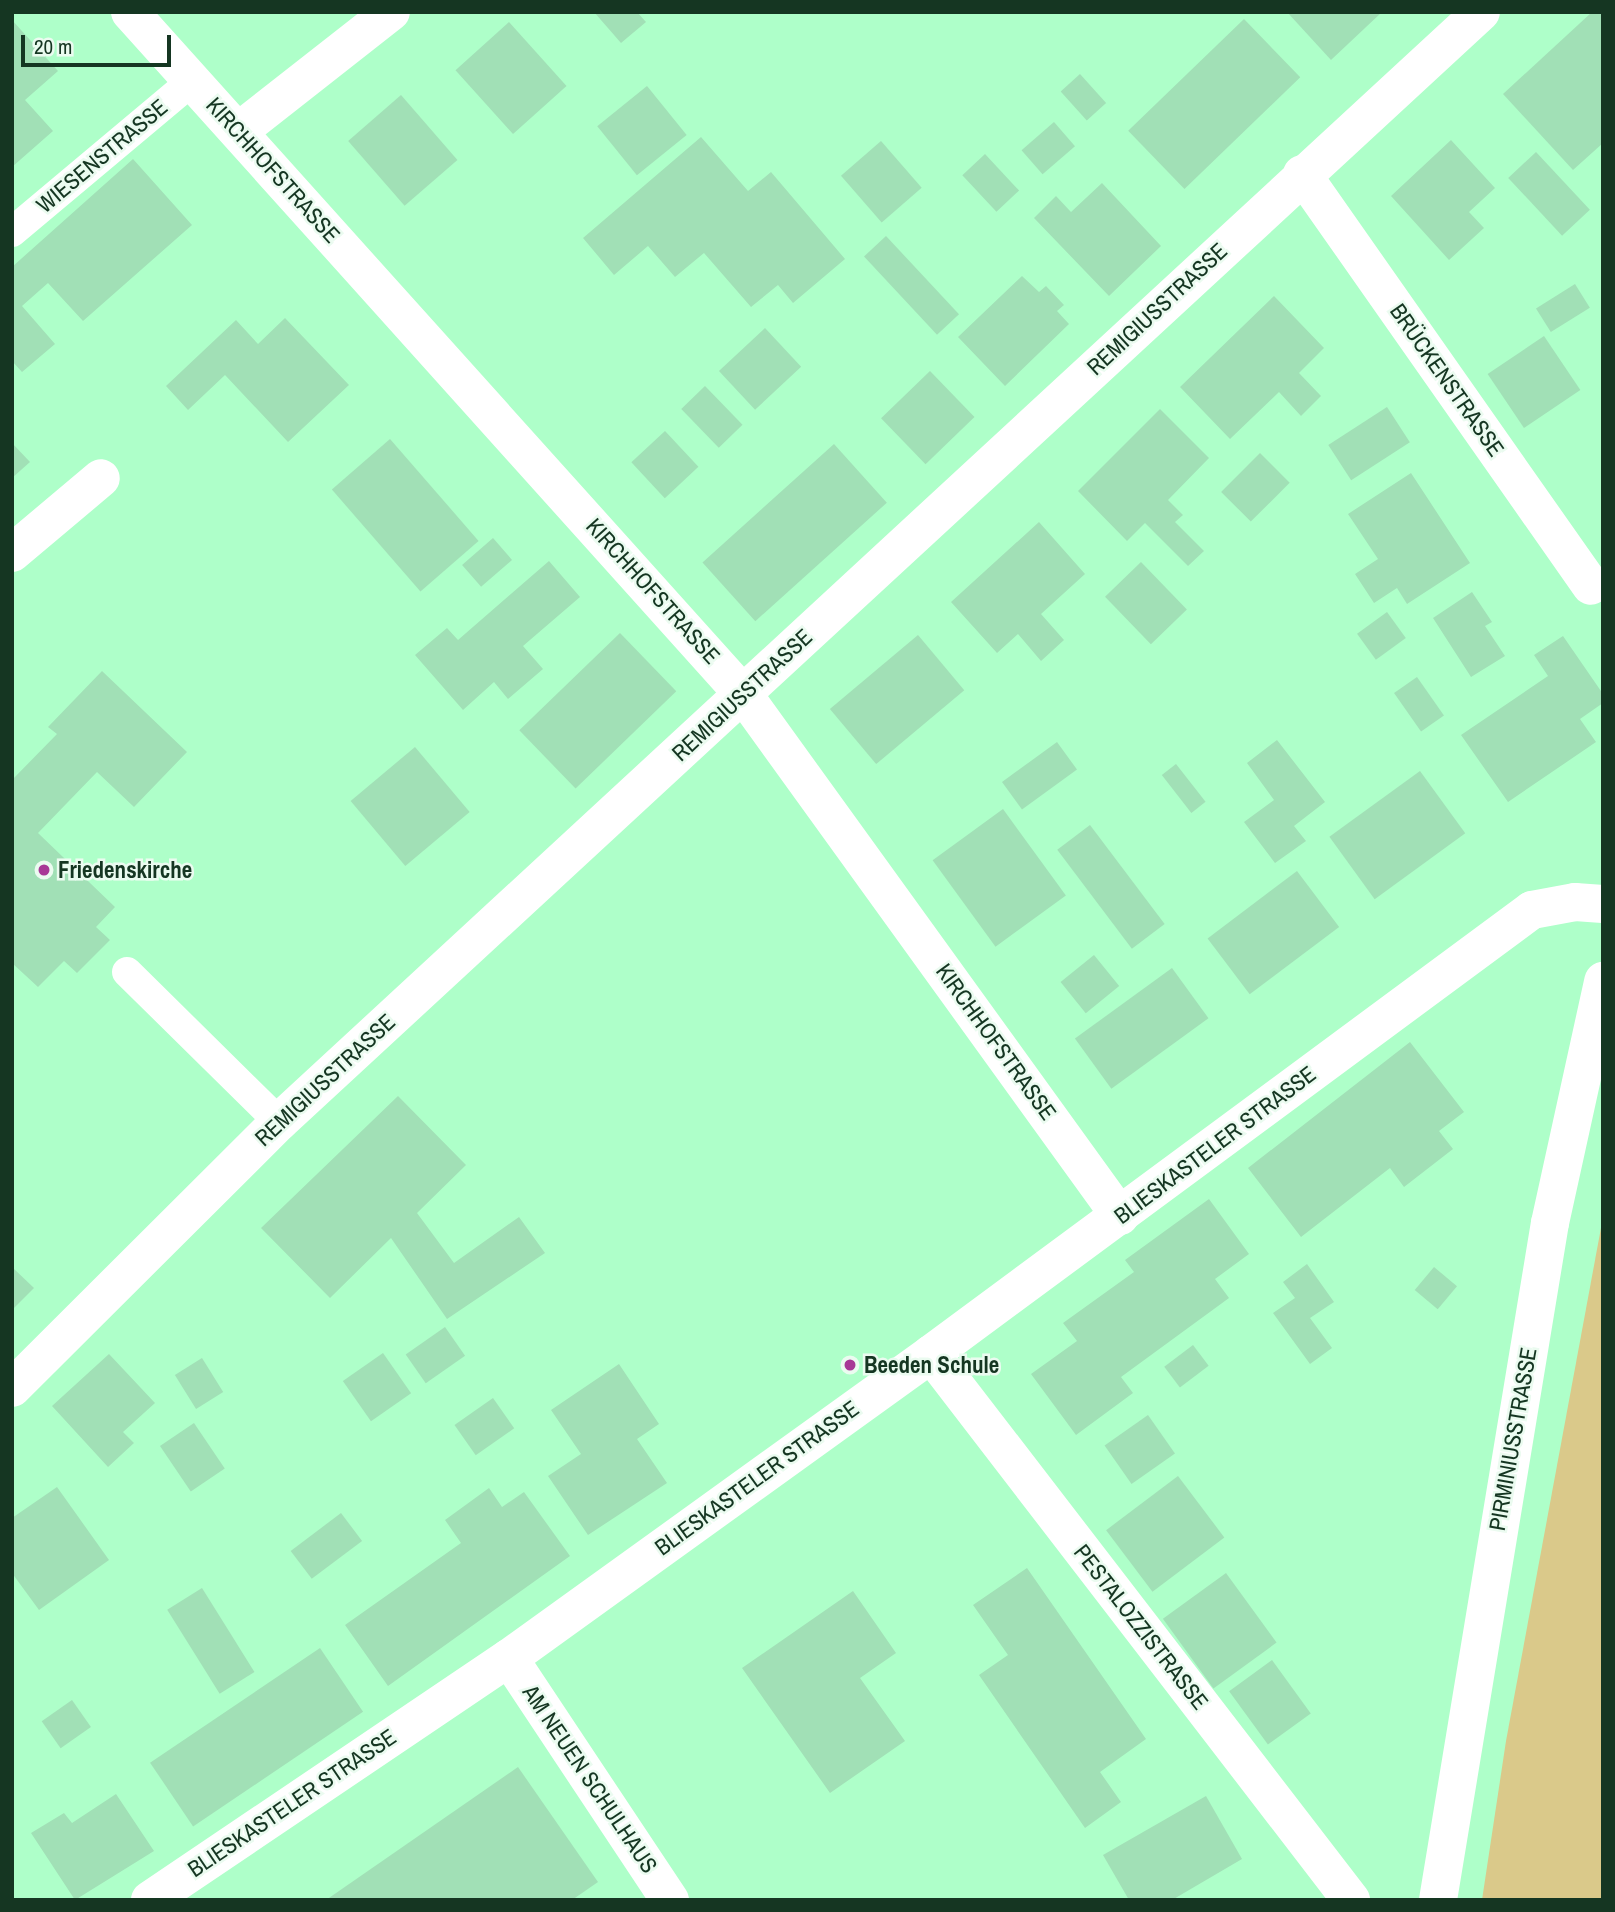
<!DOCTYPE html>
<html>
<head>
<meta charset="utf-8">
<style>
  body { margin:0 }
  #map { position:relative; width:1615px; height:1912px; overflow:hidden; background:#aeffc9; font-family:"Archivo Narrow",sans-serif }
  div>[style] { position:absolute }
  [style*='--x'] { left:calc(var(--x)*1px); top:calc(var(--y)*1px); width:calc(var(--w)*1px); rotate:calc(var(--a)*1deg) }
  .green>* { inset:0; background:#dac98a }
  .building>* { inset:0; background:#a1e0b6; transform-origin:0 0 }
  .service>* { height:30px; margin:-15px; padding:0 15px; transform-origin:15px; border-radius:15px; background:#fff }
  .minor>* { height:38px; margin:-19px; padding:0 19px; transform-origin:19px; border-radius:19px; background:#fff }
  .tertiary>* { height:38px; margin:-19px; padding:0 19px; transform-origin:19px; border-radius:19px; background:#fff }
  .dots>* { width:19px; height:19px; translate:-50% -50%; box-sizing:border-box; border:4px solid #ebfbf0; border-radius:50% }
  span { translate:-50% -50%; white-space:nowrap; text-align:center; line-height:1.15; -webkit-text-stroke:5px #ebfbf0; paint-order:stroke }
  .street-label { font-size:23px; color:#153622 }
  .poi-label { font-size:23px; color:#153622; font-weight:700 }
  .left { translate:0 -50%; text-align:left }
  .frame { position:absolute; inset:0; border:14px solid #153622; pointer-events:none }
  .scale { position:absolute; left:21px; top:35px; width:150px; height:32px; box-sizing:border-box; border:4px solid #153622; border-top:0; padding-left:9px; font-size:21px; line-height:24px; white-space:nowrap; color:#153622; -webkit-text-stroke:5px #ebfbf0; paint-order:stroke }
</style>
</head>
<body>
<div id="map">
  <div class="green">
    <div style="clip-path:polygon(1603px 1217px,1603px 1900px,1482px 1900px,1506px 1741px)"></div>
  </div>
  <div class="building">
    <div style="clip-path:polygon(594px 12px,637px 12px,646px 22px,621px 43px)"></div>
    <div style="clip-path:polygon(1287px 12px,1382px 12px,1331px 60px)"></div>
    <div style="clip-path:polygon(1592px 12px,1603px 12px,1603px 143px,1573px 170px,1503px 94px)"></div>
    <div style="left:1244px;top:19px;width:81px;height:161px;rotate:46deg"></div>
    <div style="clip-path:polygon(12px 20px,58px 71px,25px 100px,53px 131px,12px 167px)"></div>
    <div style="left:509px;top:22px;width:86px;height:72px;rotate:48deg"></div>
    <div style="left:1080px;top:74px;width:39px;height:26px;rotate:48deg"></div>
    <div style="left:647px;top:86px;width:63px;height:64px;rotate:51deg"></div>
    <div style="left:401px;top:95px;width:86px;height:70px;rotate:49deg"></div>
    <div style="left:1054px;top:122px;width:32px;height:43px;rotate:49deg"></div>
    <div style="clip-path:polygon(701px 137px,748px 191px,771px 172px,845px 259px,793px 303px,778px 285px,751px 307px,704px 253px,675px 277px,648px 246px,614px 275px,583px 238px)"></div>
    <div style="clip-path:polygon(1451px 140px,1495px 188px,1469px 212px,1484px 228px,1449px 260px,1391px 196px)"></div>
    <div style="left:881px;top:141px;width:62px;height:53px;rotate:49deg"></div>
    <div style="left:1536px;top:152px;width:79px;height:38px;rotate:47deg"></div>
    <div style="left:985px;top:154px;width:50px;height:31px;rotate:47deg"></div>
    <div style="clip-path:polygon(133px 159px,192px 225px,83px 321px,48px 283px,22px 306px,55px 344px,22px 372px,12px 361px,12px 267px)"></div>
    <div style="clip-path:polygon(1102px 183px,1161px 246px,1109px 296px,1034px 218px,1056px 196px,1071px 212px)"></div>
    <div style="left:886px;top:236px;width:107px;height:30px;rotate:47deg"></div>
    <div style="clip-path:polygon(1022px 276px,1039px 292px,1046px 286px,1064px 305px,1057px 311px,1069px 324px,1005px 386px,958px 337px)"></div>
    <div style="left:1575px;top:284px;width:28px;height:46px;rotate:58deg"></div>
    <div style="clip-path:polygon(1274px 296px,1324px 348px,1299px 373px,1321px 396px,1301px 416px,1279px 392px,1230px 439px,1180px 387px)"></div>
    <div style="clip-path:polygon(285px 318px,349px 385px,288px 442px,225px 375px,188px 410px,166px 386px,236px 320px,258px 344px)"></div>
    <div style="left:765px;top:328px;width:53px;height:63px;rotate:47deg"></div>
    <div style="left:1544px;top:336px;width:65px;height:68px;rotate:56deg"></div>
    <div style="left:930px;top:371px;width:64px;height:68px;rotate:46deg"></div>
    <div style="left:705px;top:386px;width:54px;height:33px;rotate:46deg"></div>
    <div style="left:1387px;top:407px;width:42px;height:70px;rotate:57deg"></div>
    <div style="clip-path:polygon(1160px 409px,1209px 458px,1168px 500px,1183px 515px,1175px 522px,1204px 551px,1188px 566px,1145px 523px,1127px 541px,1078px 491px)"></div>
    <div style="left:665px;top:431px;width:49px;height:46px;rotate:47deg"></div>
    <div style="left:390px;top:439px;width:135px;height:77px;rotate:49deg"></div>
    <div style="clip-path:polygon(12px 443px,30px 462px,12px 478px)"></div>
    <div style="left:834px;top:444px;width:79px;height:177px;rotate:48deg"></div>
    <div style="left:1260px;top:453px;width:42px;height:55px;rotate:45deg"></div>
    <div style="clip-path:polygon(1411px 473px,1470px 563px,1407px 604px,1397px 588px,1374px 603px,1355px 574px,1378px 559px,1348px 514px)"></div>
    <div style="clip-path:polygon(1039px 522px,1085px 574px,1041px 614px,1064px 640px,1041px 661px,1018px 634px,997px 653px,951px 602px)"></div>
    <div style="left:493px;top:538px;width:29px;height:41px;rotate:49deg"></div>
    <div style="clip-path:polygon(549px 561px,580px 597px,523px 646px,543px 669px,508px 699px,494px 682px,463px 710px,415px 655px,447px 628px,458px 640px)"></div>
    <div style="left:1141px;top:562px;width:66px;height:50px;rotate:46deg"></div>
    <div style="clip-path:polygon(1472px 592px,1492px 622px,1485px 626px,1505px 656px,1471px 677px,1433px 618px)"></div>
    <div style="left:1387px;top:612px;width:32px;height:37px;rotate:54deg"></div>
    <div style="left:620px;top:633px;width:81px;height:140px;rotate:46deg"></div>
    <div style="left:918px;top:635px;width:72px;height:115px;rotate:50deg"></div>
    <div style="clip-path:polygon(1563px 636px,1603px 694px,1603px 703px,1580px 719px,1596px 742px,1508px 802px,1461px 735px,1548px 676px,1534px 655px)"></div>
    <div style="clip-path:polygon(102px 671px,187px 752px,134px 807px,97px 772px,38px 833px,115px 907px,96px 927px,110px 940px,77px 973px,64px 961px,38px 987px,12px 963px,12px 780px,57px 734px,48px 727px)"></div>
    <div style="left:1417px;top:677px;width:47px;height:28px;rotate:55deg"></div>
    <div style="clip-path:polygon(1277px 740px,1325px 802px,1294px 826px,1306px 841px,1275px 863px,1244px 822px,1274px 800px,1247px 763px)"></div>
    <div style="left:1057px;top:742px;width:34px;height:68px;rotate:54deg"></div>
    <div style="left:415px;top:747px;width:85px;height:84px;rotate:50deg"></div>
    <div style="left:1176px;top:764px;width:48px;height:18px;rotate:52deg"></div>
    <div style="left:1420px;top:771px;width:77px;height:112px;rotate:54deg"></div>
    <div style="left:1003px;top:809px;width:107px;height:87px;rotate:54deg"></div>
    <div style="left:1090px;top:825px;width:124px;height:41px;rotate:53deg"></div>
    <div style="left:1297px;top:871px;width:70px;height:112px;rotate:53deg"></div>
    <div style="left:1094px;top:955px;width:40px;height:43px;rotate:51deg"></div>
    <div style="left:1172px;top:968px;width:62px;height:120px;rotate:54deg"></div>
    <div style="clip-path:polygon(1410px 1042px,1464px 1112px,1439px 1131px,1453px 1149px,1404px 1187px,1390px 1168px,1301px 1237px,1248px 1168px)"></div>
    <div style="clip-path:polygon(398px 1096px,466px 1165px,417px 1213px,454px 1263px,519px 1217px,545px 1253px,447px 1319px,391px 1238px,330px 1298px,261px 1228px)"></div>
    <div style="clip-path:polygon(1209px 1199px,1249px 1254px,1215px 1279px,1229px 1298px,1121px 1377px,1133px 1393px,1076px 1435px,1031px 1374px,1077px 1341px,1063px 1323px,1134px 1272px,1125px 1260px)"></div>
    <div style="clip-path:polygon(1307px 1264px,1334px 1302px,1310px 1318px,1332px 1348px,1310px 1364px,1273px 1313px,1295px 1298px,1283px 1282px)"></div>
    <div style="clip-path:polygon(12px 1267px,34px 1288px,12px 1310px)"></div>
    <div style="left:1434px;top:1267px;width:30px;height:30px;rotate:40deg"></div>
    <div style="left:445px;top:1327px;width:35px;height:48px;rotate:55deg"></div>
    <div style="left:1193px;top:1345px;width:26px;height:36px;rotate:53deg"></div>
    <div style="left:383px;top:1353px;width:49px;height:49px;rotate:55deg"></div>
    <div style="clip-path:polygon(109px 1354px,155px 1403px,123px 1432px,134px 1443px,108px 1467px,52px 1406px)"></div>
    <div style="left:202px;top:1358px;width:40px;height:32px;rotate:58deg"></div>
    <div style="clip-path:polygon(619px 1364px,659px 1424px,637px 1439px,667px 1483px,588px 1535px,548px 1476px,581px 1454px,551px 1410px)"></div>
    <div style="left:493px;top:1398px;width:37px;height:47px;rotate:55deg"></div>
    <div style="left:1148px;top:1415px;width:47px;height:53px;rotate:55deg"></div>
    <div style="left:194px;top:1423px;width:55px;height:41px;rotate:56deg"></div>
    <div style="left:1178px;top:1476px;width:77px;height:90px;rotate:53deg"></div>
    <div style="clip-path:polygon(57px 1487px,109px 1560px,39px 1610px,12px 1573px,12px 1518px)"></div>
    <div style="clip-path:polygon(489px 1488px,502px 1507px,524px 1492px,570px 1556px,388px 1686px,345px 1625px,461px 1543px,445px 1520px)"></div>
    <div style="left:341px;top:1513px;width:35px;height:63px;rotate:53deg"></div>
    <div style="clip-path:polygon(1027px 1568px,1146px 1739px,1100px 1772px,1121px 1802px,1085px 1828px,979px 1675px,1008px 1655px,973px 1605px)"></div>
    <div style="left:1226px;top:1573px;width:86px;height:78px;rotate:54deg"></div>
    <div style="left:202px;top:1588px;width:99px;height:41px;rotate:58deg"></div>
    <div style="clip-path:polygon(853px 1591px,896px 1653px,860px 1678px,905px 1741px,830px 1793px,742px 1668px)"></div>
    <div style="left:320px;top:1648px;width:77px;height:205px;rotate:56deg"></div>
    <div style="left:1272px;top:1660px;width:66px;height:53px;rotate:54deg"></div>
    <div style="left:72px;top:1700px;width:33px;height:37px;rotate:55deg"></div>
    <div style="clip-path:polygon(518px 1767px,598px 1882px,572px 1900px,326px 1900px)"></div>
    <div style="clip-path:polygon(116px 1794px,154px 1851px,75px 1900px,31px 1833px,64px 1813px,72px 1823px)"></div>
    <div style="clip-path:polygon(1206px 1796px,1242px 1859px,1172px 1900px,1129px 1900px,1103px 1855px)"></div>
  </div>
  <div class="service">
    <div style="--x:12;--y:232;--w:235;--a:-40"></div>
    <div style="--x:127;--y:972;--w:214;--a:44.6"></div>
  </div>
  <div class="minor">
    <div style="--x:130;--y:12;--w:917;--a:48.05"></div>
    <div style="--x:743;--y:694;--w:644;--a:54.16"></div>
    <div style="--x:239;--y:131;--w:193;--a:-38.1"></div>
    <div style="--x:1302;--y:174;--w:503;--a:54.95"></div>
    <div style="--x:12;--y:553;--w:116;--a:-40.1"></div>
    <div style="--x:931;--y:1354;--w:689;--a:52.43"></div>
    <div style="--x:12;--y:1388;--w:377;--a:-44.9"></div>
    <div style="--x:279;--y:1122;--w:1636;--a:-42.72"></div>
    <div style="--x:509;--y:1658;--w:291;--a:56.4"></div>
    <div style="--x:1438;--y:1900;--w:686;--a:-80.61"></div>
    <div style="--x:1550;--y:1223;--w:248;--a:-77.6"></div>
  </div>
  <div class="tertiary">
    <div style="--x:150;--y:1900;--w:433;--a:-34"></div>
    <div style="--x:509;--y:1658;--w:520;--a:-35.77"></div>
    <div style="--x:931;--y:1354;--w:747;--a:-36.46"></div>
    <div style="--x:1532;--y:910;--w:44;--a:-10.5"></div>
    <div style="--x:1575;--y:902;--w:28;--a:4"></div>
  </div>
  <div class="dots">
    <div style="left:44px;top:870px;background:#a83896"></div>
    <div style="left:850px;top:1365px;background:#a83896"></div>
  </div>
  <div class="street-label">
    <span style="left:102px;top:156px;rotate:-40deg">WIESENSTRASSE</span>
    <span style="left:273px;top:170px;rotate:48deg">KIRCHHOFSTRASSE</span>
    <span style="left:1157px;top:309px;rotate:-43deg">REMIGIUSSTRASSE</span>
    <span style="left:1447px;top:380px;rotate:55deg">BRÜCKENSTRASSE</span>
    <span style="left:653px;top:591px;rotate:48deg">KIRCHHOFSTRASSE</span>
    <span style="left:742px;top:695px;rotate:-43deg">REMIGIUSSTRASSE</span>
    <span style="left:996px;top:1042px;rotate:54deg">KIRCHHOFSTRASSE</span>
    <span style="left:325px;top:1080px;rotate:-43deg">REMIGIUSSTRASSE</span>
    <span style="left:1215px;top:1145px;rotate:-37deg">BLIESKASTELER STRASSE</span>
    <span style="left:1513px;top:1439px;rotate:-80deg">PIRMINIUSSTRASSE</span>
    <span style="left:757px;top:1478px;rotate:-36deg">BLIESKASTELER STRASSE</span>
    <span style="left:1141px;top:1627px;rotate:52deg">PESTALOZZISTRASSE</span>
    <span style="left:590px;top:1779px;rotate:56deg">AM NEUEN SCHULHAUS</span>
    <span style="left:292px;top:1803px;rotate:-34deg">BLIESKASTELER STRASSE</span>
  </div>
  <div class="poi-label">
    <span class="left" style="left:58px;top:870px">Friedenskirche</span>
    <span class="left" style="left:864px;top:1365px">Beeden Schule</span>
  </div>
  <div class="frame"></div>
  <div class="scale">20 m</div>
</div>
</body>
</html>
